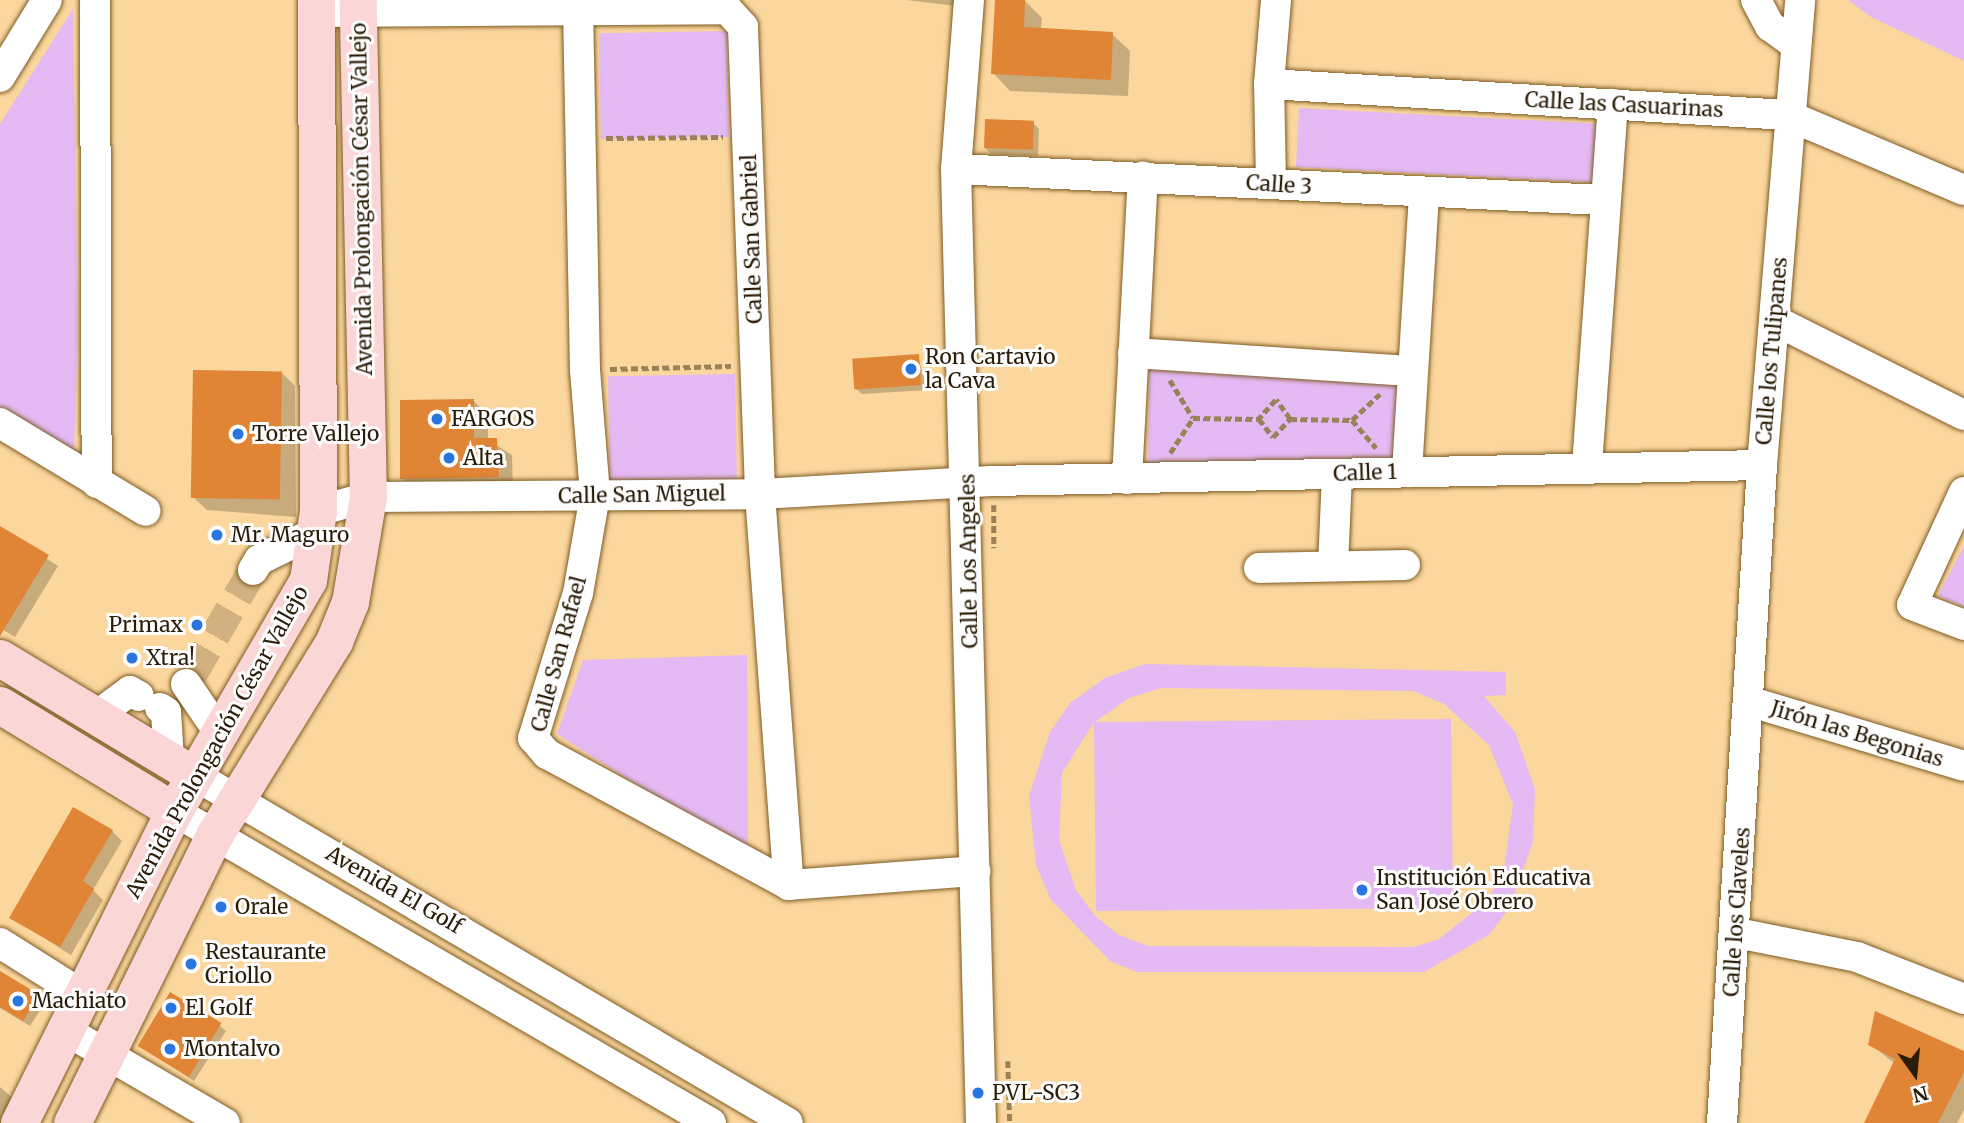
<!DOCTYPE html>
<html>
<head>
<meta charset="utf-8">
<style>
  body { margin:0 }
  #map { position:relative; width:1964px; height:1123px; overflow:hidden; background:#fbd69d; font-family:Merriweather,serif }
  div>[style] { position:absolute }
  [style*='--x'] { left:calc(var(--x)*1px); top:calc(var(--y)*1px); width:calc(var(--w)*1px); rotate:calc(var(--a)*1deg) }
  .green>* { inset:0; background:#e5b9f3; transform-origin:0 0 }
  .shadow>* { inset:0; background:#0003 }
  .building>* { inset:0; background:#df8535; transform-origin:0 0 }
  .minor-tunnel>* { height:30px; margin-top:-15px; transform-origin:0; background:repeating-linear-gradient(90deg,#d1b17f 0 30px,transparent 0 45px) }
  .path>* { height:4.5px; margin-top:-2.25px; transform-origin:0; background:repeating-linear-gradient(90deg,#9b8158 0 7px,transparent 0 10.5px) }
  .roads { filter:drop-shadow(0 0 2px #7d5c25) drop-shadow(0 0 2px #7d5c25) }
  .minor>* { height:30px; margin:-15px; padding:0 15px; transform-origin:15px; border-radius:15px; background:#fff }
  .major>* { height:37px; margin:-18.5px; padding:0 18.5px; transform-origin:18.5px; border-radius:18.5px; background:#fbd6d6 }
  .dots>* { width:19px; height:19px; translate:-50% -50%; box-sizing:border-box; border:4px solid #fdfdfd; border-radius:50% }
  span { translate:-50% -50%; white-space:nowrap; text-align:center; line-height:1.15; -webkit-text-stroke:6px #fdfdfd; paint-order:stroke }
  .street-label { font-size:21px; color:#2a1c06 }
  .poi-label { font-size:21px; color:#2a1c06 }
  .left { translate:0 -50%; text-align:left }
  .right { translate:-100% -50%; text-align:right }
  .north { position:absolute; left:1880px; top:1039px; width:70px; height:70px; -webkit-text-stroke:5px #fdfdfd; paint-order:stroke; rotate:165deg; font-size:19px; font-weight:700; line-height:28px; text-align:center; color:#2a1c06 }
  .north::after { content:''; display:block; margin:auto; width:24px; height:32px; background:#2a1c06; clip-path:polygon(50% 0,100% 100%,50% 72%,0 100%) }
</style>
</head>
<body>
<div id="map">
  <div class="green">
    <div style="clip-path:polygon(1848px 0,1964px 0,1964px 61px,1871px 17px)"></div>
    <div style="clip-path:polygon(73px 9px,78px 330px,74px 452px,0 409px,0 124px)"></div>
    <div style="left:727px;top:31px;width:106px;height:128px;rotate:89deg"></div>
    <div style="left:1299px;top:108px;width:304px;height:59px;rotate:3deg"></div>
    <div style="clip-path:polygon(1149px 369px,1402px 383px,1398px 463px,1148px 468px)"></div>
    <div style="left:735px;top:374px;width:107px;height:127px;rotate:89deg"></div>
    <div style="clip-path:polygon(1964px 546px,1964px 607px,1938px 596px)"></div>
    <div style="clip-path:polygon(747px 655px,748px 856px,557px 734px,583px 660px)"></div>
    <div style="clip-path:polygon(evenodd,1145px 664px,1506px 672px,1506px 695px,1484px 696px,1515px 732px,1535px 789px,1533px 842px,1509px 908px,1489px 935px,1424px 972px,1137px 972px,1110px 961px,1051px 900px,1036px 865px,1029px 796px,1050px 732px,1070px 703px,1105px 678px,1145px 664px,1161px 688px,1413px 691px,1444px 704px,1489px 745px,1513px 804px,1504px 870px,1487px 901px,1439px 939px,1414px 947px,1148px 946px,1119px 935px,1095px 916px,1076px 890px,1059px 840px,1062px 773px,1094px 722px,1096px 911px,1453px 908px,1451px 719px,1095px 722px,1129px 698px,1161px 688px)"></div>
  </div>
  <div class="shadow">
    <div style="clip-path:polygon(907px 0,956px 0,956px 6px)"></div>
    <div style="clip-path:polygon(996px 0,1024px 0,1042px 18px,1041px 30px,1112px 34px,1130px 51px,1128px 96px,1010px 91px,993px 73px)"></div>
    <div style="clip-path:polygon(1033px 123px,1039px 129px,1038px 156px,991px 154px,985px 148px)"></div>
    <div style="clip-path:polygon(918px 356px,927px 390px,862px 394px,855px 388px)"></div>
    <div style="clip-path:polygon(282px 373px,295px 386px,296px 517px,207px 510px,193px 497px)"></div>
    <div style="clip-path:polygon(473px 400px,488px 416px,488px 440px,512px 455px,513px 492px,417px 494px,402px 478px)"></div>
    <div style="clip-path:polygon(0 528px,58px 566px,15px 637px,0 628px)"></div>
    <div style="clip-path:polygon(112px 831px,122px 841px,93px 890px,103px 900px,71px 955px,11px 917px)"></div>
    <div style="clip-path:polygon(0 973px,45px 1003px,30px 1026px,0 1008px)"></div>
    <div style="clip-path:polygon(219px 1025px,226px 1031px,194px 1081px,140px 1046px)"></div>
    <div style="clip-path:polygon(1870px 1044px,1964px 1053px,1964px 1110px,1957px 1123px,1866px 1123px,1894px 1063px)"></div>
    <div style="clip-path:polygon(0 1087px,15px 1100px,3px 1123px,0 1123px)"></div>
  </div>
  <div class="building">
    <div style="clip-path:polygon(995px 0,1025px 0,1024px 27px,1113px 32px,1111px 80px,991px 74px)"></div>
    <div style="left:985px;top:119px;width:49px;height:29px;rotate:2deg"></div>
    <div style="left:919px;top:354px;width:31px;height:67px;rotate:86deg"></div>
    <div style="left:193px;top:370px;width:89px;height:128px;rotate:1deg"></div>
    <div style="clip-path:polygon(474px 399px,474px 438px,497px 438px,499px 477px,400px 479px,400px 400px)"></div>
    <div style="clip-path:polygon(0 526px,49px 555px,0 636px)"></div>
    <div style="clip-path:polygon(73px 807px,113px 830px,83px 881px,94px 889px,60px 947px,9px 918px)"></div>
    <div style="clip-path:polygon(0 971px,40px 995px,23px 1021px,0 1007px)"></div>
    <div style="left:170px;top:992px;width:60px;height:63px;rotate:31deg"></div>
    <div style="clip-path:polygon(1875px 1011px,1964px 1051px,1964px 1072px,1938px 1123px,1864px 1123px,1895px 1059px,1868px 1045px)"></div>
  </div>
  <div class="minor-tunnel">
    <div style="--x:192;--y:675;--w:121;--a:-59.8"></div>
  </div>
  <div class="path">
    <div style="--x:606;--y:138;--w:117;--a:-0.5"></div>
    <div style="--x:610;--y:369;--w:121;--a:-1.4"></div>
    <div style="--x:1170;--y:380;--w:44;--a:58.8"></div>
    <div style="--x:1290;--y:419;--w:24;--a:-126"></div>
    <div style="--x:1276;--y:400;--w:25;--a:132"></div>
    <div style="--x:1259;--y:419;--w:23;--a:52"></div>
    <div style="--x:1273;--y:437;--w:25;--a:-47"></div>
    <div style="--x:1290;--y:419;--w:62;--a:0.9"></div>
    <div style="--x:1352;--y:420;--w:38;--a:-43"></div>
    <div style="--x:1352;--y:420;--w:37;--a:49"></div>
    <div style="--x:1170;--y:453;--w:42;--a:-56.7"></div>
    <div style="--x:1193;--y:418;--w:66;--a:0.9"></div>
    <div style="--x:994;--y:505;--w:43;--a:90"></div>
    <div style="--x:1008;--y:1061;--w:62;--a:88.2"></div>
  </div>
  <div class="roads">
    <div class="minor">
      <div style="--x:95;--y:0;--w:483;--a:89.8"></div>
      <div style="--x:969;--y:0;--w:169;--a:94.4"></div>
      <div style="--x:956;--y:169;--w:954;--a:88.5"></div>
      <div style="--x:1756;--y:0;--w:30;--a:62"></div>
      <div style="--x:1770;--y:26;--w:29;--a:36"></div>
      <div style="--x:578;--y:6;--w:364;--a:88.9"></div>
      <div style="--x:585;--y:370;--w:125;--a:85.4"></div>
      <div style="--x:595;--y:495;--w:99;--a:99.8"></div>
      <div style="--x:578;--y:593;--w:152;--a:107.2"></div>
      <div style="--x:533;--y:738;--w:21;--a:49"></div>
      <div style="--x:547;--y:754;--w:275;--a:28.4"></div>
      <div style="--x:789;--y:885;--w:187;--a:-4.3"></div>
      <div style="--x:316;--y:12;--w:411;--a:-0.4"></div>
      <div style="--x:727;--y:9;--w:24;--a:48"></div>
      <div style="--x:743;--y:27;--w:467;--a:87.9"></div>
      <div style="--x:760;--y:494;--w:392;--a:85.8"></div>
      <div style="--x:0;--y:77;--w:90;--a:-58.6"></div>
      <div style="--x:1269;--y:84;--w:519;--a:3.42"></div>
      <div style="--x:1787;--y:115;--w:192;--a:23"></div>
      <div style="--x:956;--y:169;--w:647;--a:2.75"></div>
      <div style="--x:1271;--y:184;--w:100;--a:-91.1"></div>
      <div style="--x:1269;--y:84;--w:84;--a:-85.2"></div>
      <div style="--x:1778;--y:322;--w:208;--a:26.6"></div>
      <div style="--x:1133;--y:353;--w:278;--a:3.7"></div>
      <div style="--x:0;--y:423;--w:170;--a:31.1"></div>
      <div style="--x:1587;--y:466;--w:363;--a:-85.9"></div>
      <div style="--x:1407;--y:472;--w:280;--a:-86.5"></div>
      <div style="--x:1127;--y:479;--w:303;--a:-87"></div>
      <div style="--x:1964;--y:492;--w:124;--a:114.7"></div>
      <div style="--x:1912;--y:605;--w:56;--a:21"></div>
      <div style="--x:318;--y:511;--w:52;--a:-15.6"></div>
      <div style="--x:368;--y:497;--w:392;--a:-0.4"></div>
      <div style="--x:760;--y:494;--w:232;--a:-3.2"></div>
      <div style="--x:992;--y:481;--w:770;--a:-1.19"></div>
      <div style="--x:1333;--y:566;--w:92;--a:-87.5"></div>
      <div style="--x:1259;--y:568;--w:146;--a:-1.2"></div>
      <div style="--x:253;--y:570;--w:12;--a:-59"></div>
      <div style="--x:259;--y:560;--w:64;--a:-26.2"></div>
      <div style="--x:186;--y:684;--w:60;--a:55.8"></div>
      <div style="--x:1751;--y:702;--w:222;--a:16.7"></div>
      <div style="--x:160;--y:708;--w:7;--a:34"></div>
      <div style="--x:166;--y:712;--w:48;--a:86.4"></div>
      <div style="--x:96;--y:716;--w:42;--a:-36.3"></div>
      <div style="--x:130;--y:691;--w:10;--a:29"></div>
      <div style="--x:194;--y:775;--w:688;--a:30.36"></div>
      <div style="--x:174;--y:811;--w:621;--a:30.16"></div>
      <div style="--x:1737;--y:933;--w:122;--a:11.3"></div>
      <div style="--x:1857;--y:957;--w:115;--a:21.4"></div>
      <div style="--x:0;--y:943;--w:96;--a:32.2"></div>
      <div style="--x:65;--y:1030;--w:185;--a:30.2"></div>
      <div style="--x:1722;--y:1123;--w:659;--a:-86.52"></div>
      <div style="--x:1762;--y:465;--w:467;--a:-85.3"></div>
    </div>
    <div class="major">
      <div style="--x:0;--y:658;--w:227;--a:31.1"></div>
      <div style="--x:0;--y:705;--w:204;--a:31.3"></div>
      <div style="--x:19;--y:1123;--w:348;--a:-63.6"></div>
      <div style="--x:174;--y:811;--w:267;--a:-59.9"></div>
      <div style="--x:308;--y:580;--w:70;--a:-81.8"></div>
      <div style="--x:318;--y:511;--w:511;--a:-90.22"></div>
      <div style="--x:72;--y:1123;--w:322;--a:-63.7"></div>
      <div style="--x:215;--y:834;--w:227;--a:-58.3"></div>
      <div style="--x:334;--y:641;--w:42;--a:-67.7"></div>
      <div style="--x:350;--y:602;--w:107;--a:-80.3"></div>
      <div style="--x:368;--y:497;--w:497;--a:-91.2"></div>
    </div>
  </div>
  <div class="dots">
    <div style="left:911px;top:369px;background:#2875e1"></div>
    <div style="left:437px;top:419px;background:#2875e1"></div>
    <div style="left:238px;top:434px;background:#2875e1"></div>
    <div style="left:449px;top:458px;background:#2875e1"></div>
    <div style="left:217px;top:535px;background:#2875e1"></div>
    <div style="left:197px;top:625px;background:#2875e1"></div>
    <div style="left:132px;top:658px;background:#2875e1"></div>
    <div style="left:1362px;top:890px;background:#2875e1"></div>
    <div style="left:221px;top:907px;background:#2875e1"></div>
    <div style="left:191px;top:964px;background:#2875e1"></div>
    <div style="left:18px;top:1001px;background:#2875e1"></div>
    <div style="left:171px;top:1008px;background:#2875e1"></div>
    <div style="left:170px;top:1049px;background:#2875e1"></div>
    <div style="left:978px;top:1093px;background:#2875e1"></div>
  </div>
  <div class="street-label">
    <span style="left:1624px;top:105px;rotate:3deg">Calle las Casuarinas</span>
    <span style="left:1279px;top:185px;rotate:4deg">Calle 3</span>
    <span style="left:362px;top:199px;rotate:-91deg">Avenida Prolongación César Vallejo</span>
    <span style="left:752px;top:239px;rotate:-92deg">Calle San Gabriel</span>
    <span style="left:1772px;top:351px;rotate:-85deg">Calle los Tulipanes</span>
    <span style="left:1365px;top:473px;rotate:-2deg">Calle 1</span>
    <span style="left:642px;top:495px;rotate:-1deg">Calle San Miguel</span>
    <span style="left:969px;top:561px;rotate:-91deg">Calle Los Angeles</span>
    <span style="left:559px;top:654px;rotate:-75deg">Calle San Rafael</span>
    <span style="left:1857px;top:734px;rotate:17deg">Jirón las Begonias</span>
    <span style="left:217px;top:742px;rotate:-61deg">Avenida Prolongación César Vallejo</span>
    <span style="left:394px;top:890px;rotate:30deg">Avenida El Golf</span>
    <span style="left:1737px;top:912px;rotate:-86deg">Calle los Claveles</span>
  </div>
  <div class="poi-label">
    <span class="left" style="left:925px;top:369px">Ron Cartavio<br>la Cava</span>
    <span class="left" style="left:451px;top:419px">FARGOS</span>
    <span class="left" style="left:252px;top:434px">Torre Vallejo</span>
    <span class="left" style="left:463px;top:458px">Alta</span>
    <span class="left" style="left:231px;top:535px">Mr. Maguro</span>
    <span class="right" style="left:183px;top:625px">Primax</span>
    <span class="left" style="left:146px;top:658px">Xtra!</span>
    <span class="left" style="left:1376px;top:890px">Institución Educativa<br>San José Obrero</span>
    <span class="left" style="left:235px;top:907px">Orale</span>
    <span class="left" style="left:205px;top:964px">Restaurante<br>Criollo</span>
    <span class="left" style="left:32px;top:1001px">Machiato</span>
    <span class="left" style="left:185px;top:1008px">El Golf</span>
    <span class="left" style="left:184px;top:1049px">Montalvo</span>
    <span class="left" style="left:992px;top:1093px">PVL-SC3</span>
  </div>
  <div class="north">N</div>
</div>
</body>
</html>
